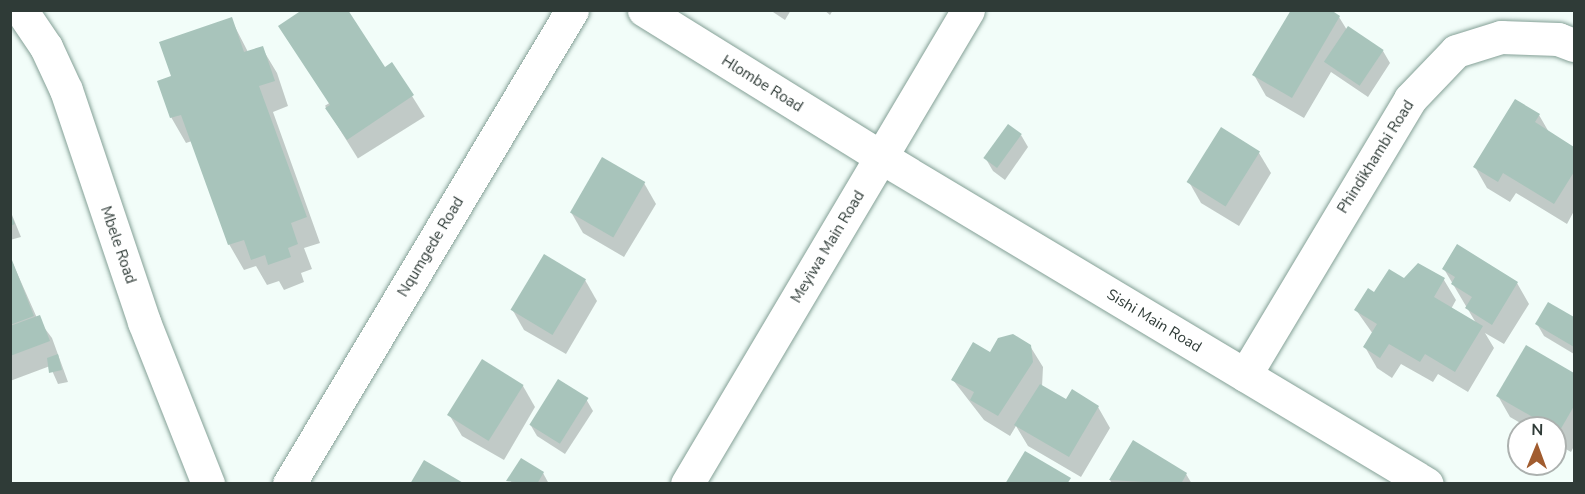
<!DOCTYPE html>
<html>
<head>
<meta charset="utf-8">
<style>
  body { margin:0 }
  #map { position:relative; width:1585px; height:494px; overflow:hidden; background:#f2fdf9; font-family:"Nunito Sans",sans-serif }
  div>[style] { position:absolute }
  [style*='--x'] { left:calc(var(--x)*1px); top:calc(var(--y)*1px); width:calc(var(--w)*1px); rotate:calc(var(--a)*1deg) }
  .shadow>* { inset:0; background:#0003; transform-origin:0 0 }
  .building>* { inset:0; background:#a8c4bb; transform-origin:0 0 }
  .roads { filter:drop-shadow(0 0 2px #84a096) drop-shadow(0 0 2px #84a096) }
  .minor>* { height:33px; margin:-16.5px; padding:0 16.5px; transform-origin:16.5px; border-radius:16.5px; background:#fff }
  .tertiary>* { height:33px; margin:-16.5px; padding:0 16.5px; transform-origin:16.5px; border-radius:16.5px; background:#fff }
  span { translate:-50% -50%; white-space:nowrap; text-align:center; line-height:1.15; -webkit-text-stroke:6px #fff; paint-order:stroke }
  .street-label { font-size:15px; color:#2f3b37 }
  .frame { position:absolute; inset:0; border:12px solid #2f3b37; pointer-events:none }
  .north { position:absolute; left:1507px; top:416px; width:60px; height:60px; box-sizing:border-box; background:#fff; border:2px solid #acb1af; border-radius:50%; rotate:1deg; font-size:16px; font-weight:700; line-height:24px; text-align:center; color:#2f3b37 }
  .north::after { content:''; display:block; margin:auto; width:21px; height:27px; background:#a15c2f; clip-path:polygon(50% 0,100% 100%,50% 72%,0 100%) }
</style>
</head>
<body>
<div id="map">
  <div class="shadow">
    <div style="clip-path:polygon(770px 10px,791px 10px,785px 20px)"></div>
    <div style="clip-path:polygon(824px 10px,833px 10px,830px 15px)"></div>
    <div style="clip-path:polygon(1328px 10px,1339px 17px,1347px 30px,1383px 51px,1390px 63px,1368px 97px,1331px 72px,1304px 118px,1266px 96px,1254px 75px)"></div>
    <div style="clip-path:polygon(231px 19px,248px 52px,262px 48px,277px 73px,288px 106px,273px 112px,320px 243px,304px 248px,312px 269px,301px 273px,304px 282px,284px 290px,279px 281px,267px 285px,256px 266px,244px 270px,229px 244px,192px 141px,186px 143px,171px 117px,173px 77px)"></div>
    <div style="left:392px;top:64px;width:62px;height:79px;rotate:58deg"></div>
    <div style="clip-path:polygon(1539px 115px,1550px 134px,1574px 149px,1574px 211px,1567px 224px,1516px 193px,1510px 202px,1487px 188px,1475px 167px)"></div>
    <div style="clip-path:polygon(1221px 129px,1259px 153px,1271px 173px,1239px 226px,1201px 203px,1189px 182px)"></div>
    <div style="clip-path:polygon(1021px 135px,1028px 147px,1005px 180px,993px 171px,986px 159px)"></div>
    <div style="clip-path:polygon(644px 183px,656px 204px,624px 257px,583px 233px,571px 212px)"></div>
    <div style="clip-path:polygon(10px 210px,21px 237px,10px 240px)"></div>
    <div style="clip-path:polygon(1458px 246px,1517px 283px,1529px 304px,1504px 344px,1485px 333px,1494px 348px,1468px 392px,1438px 374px,1433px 382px,1401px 364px,1392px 378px,1377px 368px,1365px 347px,1373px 334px,1356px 310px,1375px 294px,1404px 280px,1444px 280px,1456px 300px,1451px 309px,1476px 323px,1444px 269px)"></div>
    <div style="clip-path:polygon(10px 257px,37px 318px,52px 338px,68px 382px,58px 384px,50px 366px,10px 381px)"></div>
    <div style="clip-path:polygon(585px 280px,597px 301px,566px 354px,524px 330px,512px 309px)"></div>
    <div style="clip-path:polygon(1549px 304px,1574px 319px,1574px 354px,1544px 336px,1537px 324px)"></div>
    <div style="clip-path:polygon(1030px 346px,1043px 367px,1042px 387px,1066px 401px,1098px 407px,1110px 428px,1081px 477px,1028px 446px,1016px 426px,1010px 436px,984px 420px,953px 380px,990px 354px)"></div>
    <div style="clip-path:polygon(1527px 347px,1574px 374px,1574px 446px,1571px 452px,1555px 443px,1555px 428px,1529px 428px,1510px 417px,1498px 396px)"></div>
    <div style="clip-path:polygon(482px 362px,523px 386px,535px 407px,504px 460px,462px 436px,450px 416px)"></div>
    <div style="clip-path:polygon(586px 399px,593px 411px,565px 454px,537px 436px,530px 424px)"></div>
    <div style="clip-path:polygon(1134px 442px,1186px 474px,1192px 484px,1112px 484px,1110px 480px)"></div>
    <div style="clip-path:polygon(521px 460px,543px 473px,549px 484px,510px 484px)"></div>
  </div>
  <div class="building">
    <div style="clip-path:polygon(302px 10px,348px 10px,385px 67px,392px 62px,414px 95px,347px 140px,325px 108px,330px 105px,278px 26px)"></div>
    <div style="clip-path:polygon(1291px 10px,1331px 10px,1340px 16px,1292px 98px,1252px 75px)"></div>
    <div style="clip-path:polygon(232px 17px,244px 52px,263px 46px,275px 81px,259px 86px,307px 217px,291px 223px,298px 244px,288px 248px,291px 257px,268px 265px,265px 255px,251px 260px,244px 240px,228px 245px,181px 115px,170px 118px,157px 81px,171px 76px,159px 42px)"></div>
    <div style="left:1348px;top:26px;width:43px;height:43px;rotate:34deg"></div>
    <div style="clip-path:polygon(1515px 99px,1540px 114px,1535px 122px,1574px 147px,1574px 172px,1554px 204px,1503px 173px,1498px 182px,1473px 167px)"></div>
    <div style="left:1008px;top:124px;width:17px;height:42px;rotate:36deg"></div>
    <div style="left:1221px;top:127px;width:46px;height:65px;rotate:32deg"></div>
    <div style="left:602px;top:157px;width:50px;height:64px;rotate:30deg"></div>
    <div style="clip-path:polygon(10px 212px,15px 224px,10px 226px)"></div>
    <div style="clip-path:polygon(1457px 244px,1518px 282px,1492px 325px,1465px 308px,1472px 297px,1451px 284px,1455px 277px,1442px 269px)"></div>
    <div style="left:544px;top:254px;width:49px;height:65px;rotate:31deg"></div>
    <div style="clip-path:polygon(10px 255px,34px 316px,10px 325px)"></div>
    <div style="clip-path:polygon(1418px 263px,1445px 278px,1434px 297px,1483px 326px,1455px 372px,1425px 354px,1420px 362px,1389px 344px,1380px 358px,1363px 347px,1377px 324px,1354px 310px,1368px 288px,1374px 292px,1389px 269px,1404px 278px)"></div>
    <div style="clip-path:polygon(1548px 302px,1574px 317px,1574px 347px,1535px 324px)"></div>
    <div style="clip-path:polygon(40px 315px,50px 341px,10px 356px,10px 326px)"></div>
    <div style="clip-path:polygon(1013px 334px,1031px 345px,1033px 362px,998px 416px,970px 400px,974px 392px,951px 380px,973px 342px,990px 352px,998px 338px)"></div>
    <div style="clip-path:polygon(1526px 345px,1574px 373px,1574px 406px,1559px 432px,1496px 396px)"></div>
    <div style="clip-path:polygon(58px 354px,62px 370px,49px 373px,47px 358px)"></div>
    <div style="left:482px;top:359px;width:49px;height:66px;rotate:32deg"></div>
    <div style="left:558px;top:379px;width:36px;height:54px;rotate:32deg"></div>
    <div style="clip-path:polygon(1040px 384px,1066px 399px,1072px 389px,1099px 406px,1069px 457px,1014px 425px)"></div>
    <div style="clip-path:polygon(1133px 440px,1187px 473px,1181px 484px,1109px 480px)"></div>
    <div style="clip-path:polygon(1025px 451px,1071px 478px,1067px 484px,1005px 484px)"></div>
    <div style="clip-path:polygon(521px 458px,544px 472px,537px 484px,506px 481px)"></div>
    <div style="clip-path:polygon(424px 460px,465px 484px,410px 484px)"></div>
  </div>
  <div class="roads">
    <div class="minor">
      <div style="--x:21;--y:10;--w:45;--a:56"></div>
      <div style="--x:46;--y:47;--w:47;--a:65.1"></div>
      <div style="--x:66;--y:90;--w:245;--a:71.4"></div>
      <div style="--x:144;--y:322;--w:174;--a:68.4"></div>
      <div style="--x:644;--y:10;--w:279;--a:31.8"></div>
      <div style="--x:1245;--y:375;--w:322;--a:-59.1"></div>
      <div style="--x:1410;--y:99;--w:66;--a:-46.2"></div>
      <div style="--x:1456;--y:51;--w:47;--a:-17.3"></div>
      <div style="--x:1501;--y:37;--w:57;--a:2"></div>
      <div style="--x:1558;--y:39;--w:17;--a:21"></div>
      <div style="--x:289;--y:484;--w:552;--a:-59.16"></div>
    </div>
    <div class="tertiary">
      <div style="--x:881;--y:157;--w:636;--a:30.92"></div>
      <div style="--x:687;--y:484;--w:551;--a:-59.34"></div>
    </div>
  </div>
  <div class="street-label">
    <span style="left:762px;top:84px;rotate:32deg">Hlombe Road</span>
    <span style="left:1376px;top:157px;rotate:-58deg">Phindikhambi Road</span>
    <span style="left:118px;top:245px;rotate:71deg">Mbele Road</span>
    <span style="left:431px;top:247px;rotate:-59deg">Nqumgede Road</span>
    <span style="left:828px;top:247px;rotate:-59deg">Meyiwa Main Road</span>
    <span style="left:1154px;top:321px;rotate:31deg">Sishi Main Road</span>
  </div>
  <div class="frame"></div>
  <div class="north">N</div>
</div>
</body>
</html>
